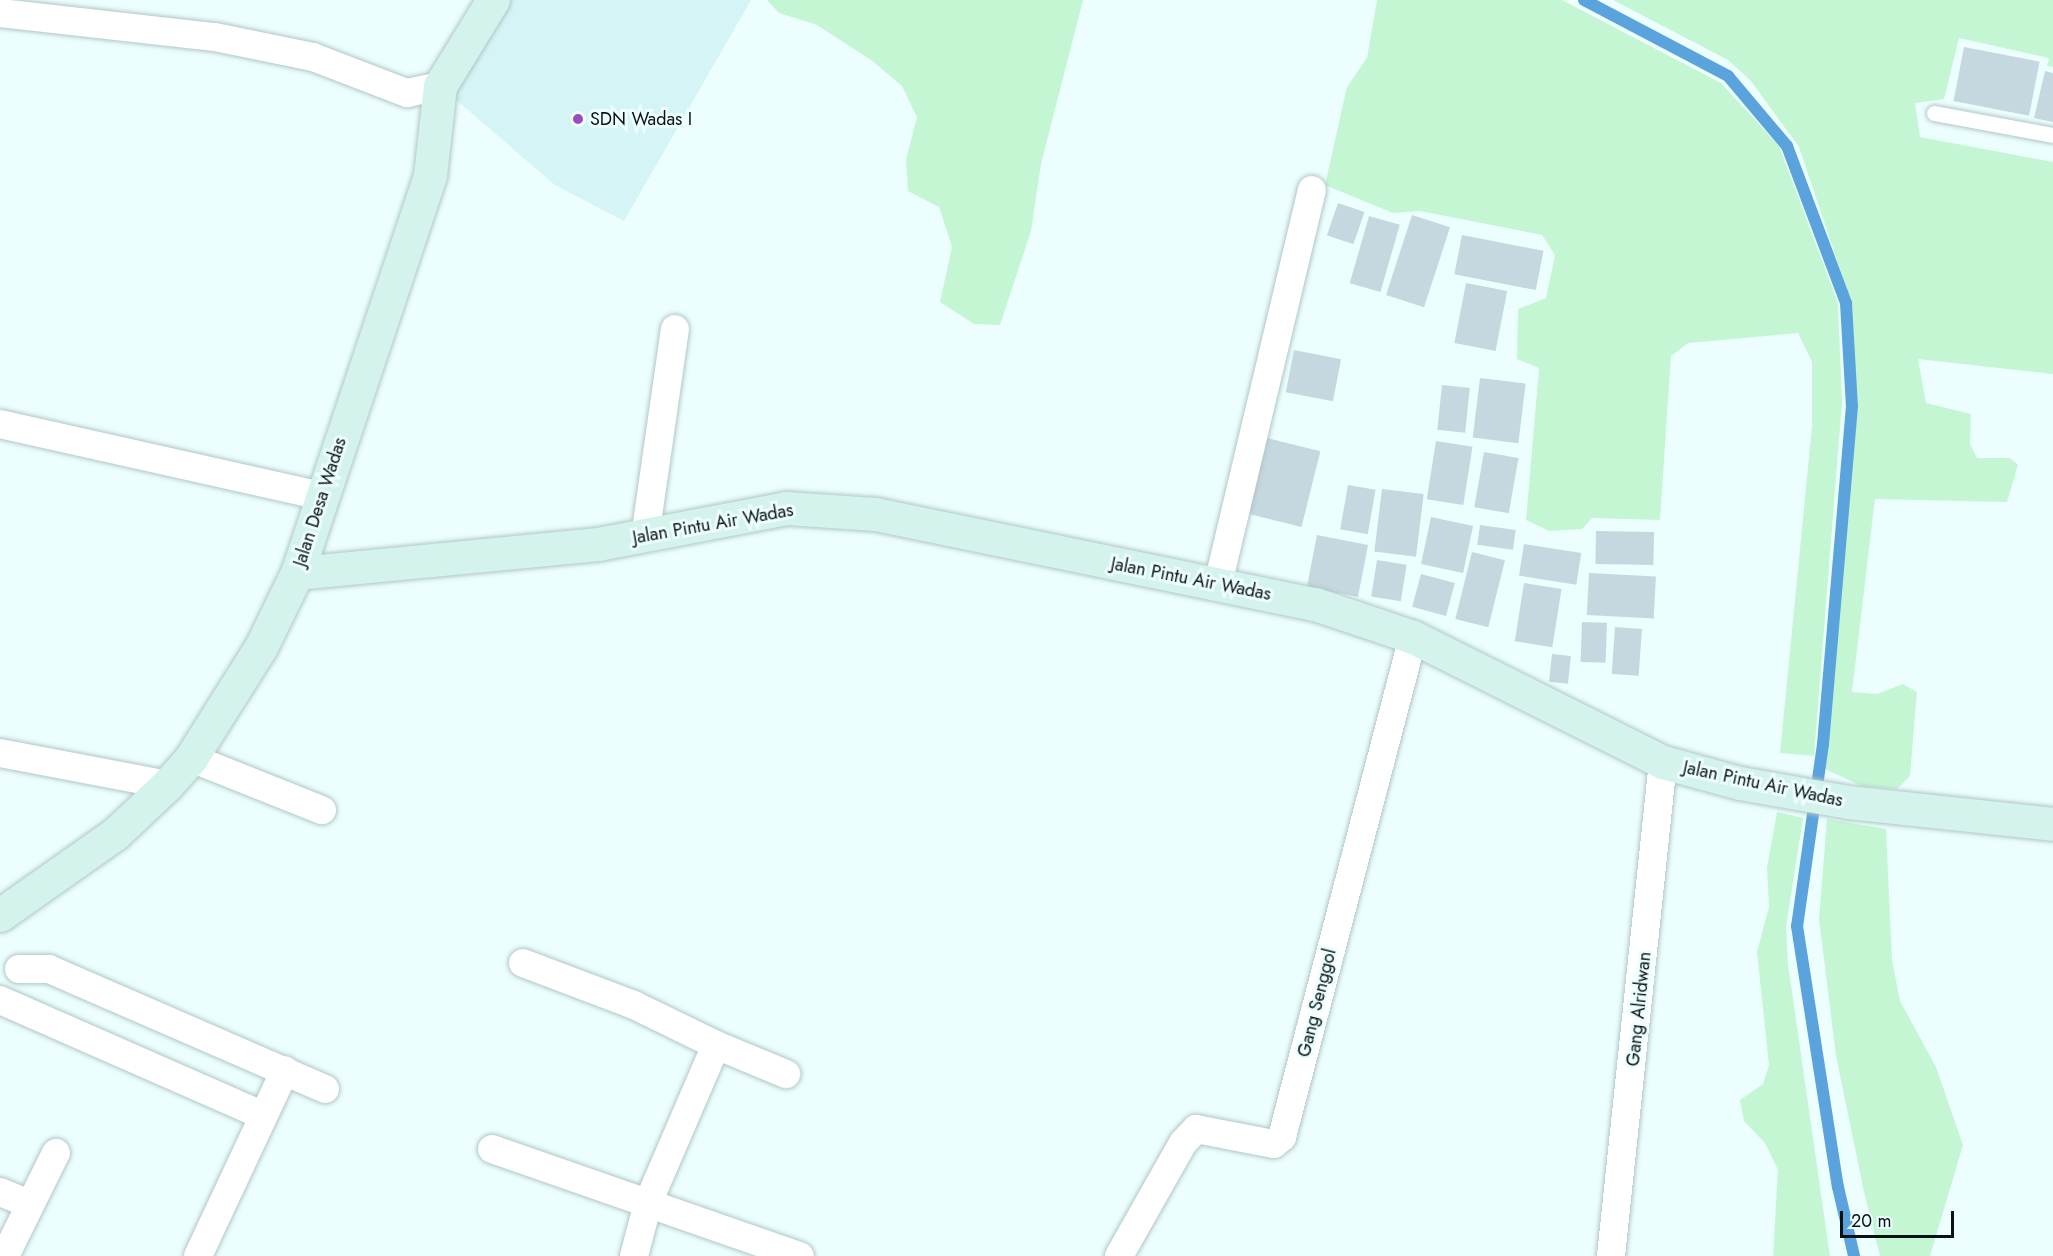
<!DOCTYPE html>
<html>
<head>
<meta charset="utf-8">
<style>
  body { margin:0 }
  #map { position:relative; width:2053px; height:1256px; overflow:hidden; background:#ecfefe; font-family:Jost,sans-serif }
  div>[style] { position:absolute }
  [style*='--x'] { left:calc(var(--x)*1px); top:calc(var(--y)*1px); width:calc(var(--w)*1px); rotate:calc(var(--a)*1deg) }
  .built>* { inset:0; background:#d5f4f6 }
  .green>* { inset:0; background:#c5f6d4 }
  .stream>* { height:12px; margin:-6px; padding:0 6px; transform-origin:6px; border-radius:6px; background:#5aa3dd }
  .building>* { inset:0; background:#c5d8df; transform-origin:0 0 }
  .roads { filter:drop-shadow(0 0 2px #b1c6c6) drop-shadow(0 0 2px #b1c6c6) }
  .service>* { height:15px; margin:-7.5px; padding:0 7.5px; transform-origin:7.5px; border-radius:7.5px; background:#fff }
  .minor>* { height:28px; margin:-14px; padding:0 14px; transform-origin:14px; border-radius:14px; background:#fff }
  .secondary>* { height:33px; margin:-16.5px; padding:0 16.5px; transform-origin:16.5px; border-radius:16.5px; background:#d4f3ec }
  .dots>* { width:16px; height:16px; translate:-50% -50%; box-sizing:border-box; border:3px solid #ecfefe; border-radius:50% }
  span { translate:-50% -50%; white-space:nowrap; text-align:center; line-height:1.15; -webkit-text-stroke:6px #ecfefe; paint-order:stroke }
  .poi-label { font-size:18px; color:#0b1213 }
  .left { translate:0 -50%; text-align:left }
  .street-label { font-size:18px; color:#0b1213 }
  .scale { position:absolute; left:1840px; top:1211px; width:114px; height:27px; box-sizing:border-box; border:3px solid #0b1213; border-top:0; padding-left:8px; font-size:18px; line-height:21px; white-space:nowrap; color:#0b1213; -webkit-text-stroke:4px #ecfefe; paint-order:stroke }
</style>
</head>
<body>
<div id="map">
  <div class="built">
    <div style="clip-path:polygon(493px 0,751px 0,624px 221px,555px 185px,440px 86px)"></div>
  </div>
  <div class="green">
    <div style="clip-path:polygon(767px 0,1083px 0,1041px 164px,1031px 231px,1000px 325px,974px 324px,940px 302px,952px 247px,939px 207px,908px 191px,906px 160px,917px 117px,902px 86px,871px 60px,817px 25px,779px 13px)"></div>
    <div style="clip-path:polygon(1377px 0,1562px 0,1721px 83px,1779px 146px,1838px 303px,1842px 402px,1814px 756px,1780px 753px,1812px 426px,1812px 362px,1798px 333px,1688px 343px,1671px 356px,1660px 520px,1592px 518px,1582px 529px,1549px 531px,1526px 520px,1539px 368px,1517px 359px,1518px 309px,1546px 298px,1555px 255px,1542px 235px,1420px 211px,1393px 213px,1325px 185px,1347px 87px,1367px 58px)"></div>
    <div style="clip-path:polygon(1613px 0,2053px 0,2053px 67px,2047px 66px,2049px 58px,1959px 38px,1944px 99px,1915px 103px,1920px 137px,2053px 162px,2053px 374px,1918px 359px,1926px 403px,1971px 414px,1970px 444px,1977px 458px,2010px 458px,2018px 465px,2007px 502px,1875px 499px,1852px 692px,1877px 694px,1903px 684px,1917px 692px,1910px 776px,1897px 789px,1862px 786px,1825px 769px,1857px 414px,1852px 305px,1799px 147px,1751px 81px,1728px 60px)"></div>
    <div style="clip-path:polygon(1777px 812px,1803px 818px,1786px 927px,1788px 964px,1830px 1256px,1773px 1256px,1778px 1170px,1765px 1143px,1744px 1121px,1740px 1100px,1763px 1084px,1769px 1065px,1757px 952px,1769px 907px,1767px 868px)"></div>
    <div style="clip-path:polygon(1827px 819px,1886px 829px,1892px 960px,1900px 1001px,1936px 1067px,1963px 1145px,1930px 1256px,1880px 1256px,1864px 1192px,1836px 1056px,1819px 919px)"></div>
  </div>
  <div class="stream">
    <div style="--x:1584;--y:0;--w:163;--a:27.8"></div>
    <div style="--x:1728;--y:76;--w:92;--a:49.9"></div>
    <div style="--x:1787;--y:146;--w:168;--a:69.4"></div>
    <div style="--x:1846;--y:303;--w:103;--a:86.7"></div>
    <div style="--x:1852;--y:406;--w:339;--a:94.9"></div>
    <div style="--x:1823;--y:744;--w:184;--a:98.1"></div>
    <div style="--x:1797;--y:926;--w:264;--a:81.1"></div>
    <div style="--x:1838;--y:1187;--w:71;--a:76.9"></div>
  </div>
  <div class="building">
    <div style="left:1964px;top:47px;width:77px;height:55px;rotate:11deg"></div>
    <div style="clip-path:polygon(2045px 71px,2053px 73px,2053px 122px,2034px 118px)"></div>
    <div style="left:1338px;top:203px;width:28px;height:34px;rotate:19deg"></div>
    <div style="left:1412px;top:215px;width:40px;height:84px;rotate:18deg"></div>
    <div style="left:1369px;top:216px;width:32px;height:70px;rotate:16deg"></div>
    <div style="left:1462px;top:235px;width:83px;height:40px;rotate:11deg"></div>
    <div style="left:1466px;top:283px;width:42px;height:61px;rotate:11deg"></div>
    <div style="left:1294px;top:350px;width:48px;height:43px;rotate:11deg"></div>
    <div style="left:1480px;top:378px;width:46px;height:60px;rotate:7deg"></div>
    <div style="left:1442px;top:385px;width:28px;height:45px;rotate:6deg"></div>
    <div style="left:1267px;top:438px;width:55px;height:78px;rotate:14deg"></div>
    <div style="left:1436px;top:441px;width:37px;height:59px;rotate:9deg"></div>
    <div style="left:1484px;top:452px;width:35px;height:56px;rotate:10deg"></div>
    <div style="left:1348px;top:485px;width:28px;height:45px;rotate:10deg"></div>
    <div style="left:1382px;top:489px;width:42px;height:63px;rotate:7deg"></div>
    <div style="left:1431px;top:517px;width:43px;height:48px;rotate:12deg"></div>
    <div style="left:1480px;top:525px;width:36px;height:20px;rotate:8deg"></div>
    <div style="left:1596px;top:531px;width:58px;height:33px;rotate:1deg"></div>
    <div style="left:1317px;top:535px;width:52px;height:53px;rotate:11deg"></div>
    <div style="left:1524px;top:544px;width:58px;height:32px;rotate:9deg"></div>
    <div style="left:1472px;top:552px;width:34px;height:69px;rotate:14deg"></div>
    <div style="left:1377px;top:560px;width:30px;height:37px;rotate:9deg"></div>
    <div style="left:1589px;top:573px;width:67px;height:42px;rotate:3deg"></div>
    <div style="left:1421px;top:574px;width:35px;height:34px;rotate:15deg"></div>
    <div style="left:1524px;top:583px;width:38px;height:59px;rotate:9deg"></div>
    <div style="left:1582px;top:622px;width:25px;height:40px;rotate:2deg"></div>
    <div style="left:1615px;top:627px;width:27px;height:47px;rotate:4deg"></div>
    <div style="left:1552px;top:654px;width:19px;height:28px;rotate:6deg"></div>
  </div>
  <div class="roads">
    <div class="service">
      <div style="--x:1934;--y:113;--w:121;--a:10.5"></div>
    </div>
    <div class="minor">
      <div style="--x:0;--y:13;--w:216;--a:6.4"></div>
      <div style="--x:215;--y:37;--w:100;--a:11.5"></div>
      <div style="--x:313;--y:57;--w:101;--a:21"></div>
      <div style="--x:407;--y:93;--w:34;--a:-12"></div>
      <div style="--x:0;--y:424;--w:330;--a:12.6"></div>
      <div style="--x:645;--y:537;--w:210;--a:-81.8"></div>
      <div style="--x:1218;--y:584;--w:405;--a:-76.6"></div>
      <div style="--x:0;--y:753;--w:170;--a:10.8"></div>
      <div style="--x:191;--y:758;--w:141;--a:21.7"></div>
      <div style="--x:523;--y:963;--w:119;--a:20.7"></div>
      <div style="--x:634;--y:1005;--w:91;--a:26"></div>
      <div style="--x:716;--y:1045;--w:172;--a:113.3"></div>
      <div style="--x:648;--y:1203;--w:55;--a:104.8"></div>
      <div style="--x:19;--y:969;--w:30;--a:0"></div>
      <div style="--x:49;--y:969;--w:301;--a:23.5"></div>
      <div style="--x:0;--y:1000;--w:286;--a:23.7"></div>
      <div style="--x:716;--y:1045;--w:76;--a:22.5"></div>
      <div style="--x:492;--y:1149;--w:326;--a:19.2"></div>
      <div style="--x:0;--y:1192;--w:29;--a:22"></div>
      <div style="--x:5;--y:1256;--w:115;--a:-63.7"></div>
      <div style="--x:198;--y:1256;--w:205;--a:-64.9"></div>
      <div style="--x:1119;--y:1256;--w:130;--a:-60.5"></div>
      <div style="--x:1183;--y:1143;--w:19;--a:-47"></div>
      <div style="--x:1196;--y:1129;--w:79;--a:10.9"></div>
      <div style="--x:1274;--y:1144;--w:11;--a:-41"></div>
      <div style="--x:1282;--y:1137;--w:517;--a:-75.32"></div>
      <div style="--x:1611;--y:1256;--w:497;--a:-84"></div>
    </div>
    <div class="secondary">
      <div style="--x:297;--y:573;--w:302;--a:-5.5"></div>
      <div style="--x:598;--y:544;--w:191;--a:-10.8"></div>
      <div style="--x:786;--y:508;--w:89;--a:3.9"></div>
      <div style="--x:875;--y:514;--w:449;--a:11.6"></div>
      <div style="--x:1315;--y:604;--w:103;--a:18.6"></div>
      <div style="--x:1413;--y:637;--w:280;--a:26.6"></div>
      <div style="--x:1663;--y:762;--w:80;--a:15.3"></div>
      <div style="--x:1740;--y:783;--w:110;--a:10"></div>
      <div style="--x:1848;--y:802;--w:206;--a:6.1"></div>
      <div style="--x:0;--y:915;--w:141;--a:-35.2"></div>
      <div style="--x:115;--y:834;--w:71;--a:-43.3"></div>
      <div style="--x:167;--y:785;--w:36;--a:-48"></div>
      <div style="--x:191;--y:758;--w:131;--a:-57.8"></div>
      <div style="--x:261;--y:647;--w:82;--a:-64.1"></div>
      <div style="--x:297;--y:573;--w:420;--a:-71.5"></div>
      <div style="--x:430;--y:175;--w:90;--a:-83.6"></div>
      <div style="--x:440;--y:86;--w:101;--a:-58.4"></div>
    </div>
  </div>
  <div class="dots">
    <div style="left:578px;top:119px;background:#984ec1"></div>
  </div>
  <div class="poi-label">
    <span class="left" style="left:590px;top:119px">SDN Wadas I</span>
  </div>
  <div class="street-label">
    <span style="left:320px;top:502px;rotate:-72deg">Jalan Desa Wadas</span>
    <span style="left:713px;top:524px;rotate:-10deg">Jalan Pintu Air Wadas</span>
    <span style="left:1191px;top:579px;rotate:11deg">Jalan Pintu Air Wadas</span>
    <span style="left:1763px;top:784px;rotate:12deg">Jalan Pintu Air Wadas</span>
    <span style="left:1317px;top:1003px;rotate:-76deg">Gang Senggol</span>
    <span style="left:1639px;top:1009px;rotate:-84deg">Gang Alridwan</span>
  </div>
  <div class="scale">20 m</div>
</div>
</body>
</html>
